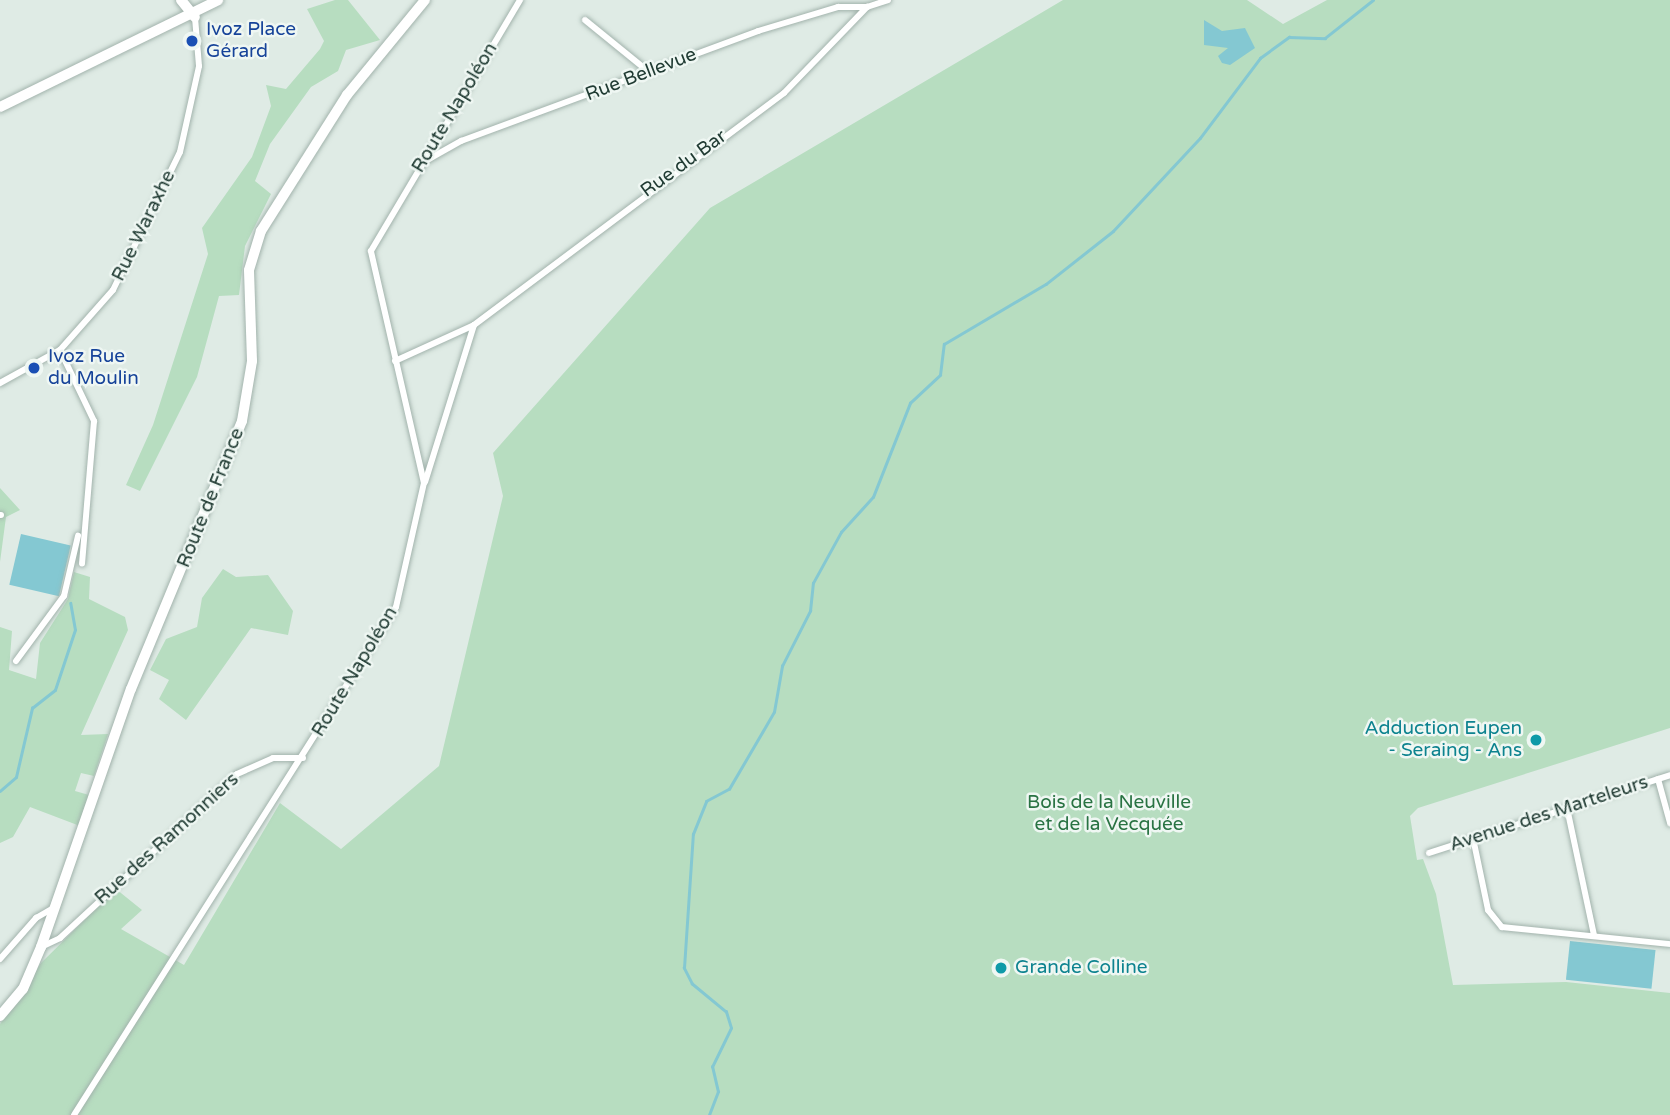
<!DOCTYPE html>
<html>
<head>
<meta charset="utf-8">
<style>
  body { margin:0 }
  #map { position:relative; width:1670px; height:1115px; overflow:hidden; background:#dfebe5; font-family:"Varela Round",sans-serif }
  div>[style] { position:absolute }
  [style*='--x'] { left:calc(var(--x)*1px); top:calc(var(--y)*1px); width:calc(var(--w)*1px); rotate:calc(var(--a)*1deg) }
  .green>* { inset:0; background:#b7ddc0 }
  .water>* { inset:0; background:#84c8d2; transform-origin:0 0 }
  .stream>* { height:2.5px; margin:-1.25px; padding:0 1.25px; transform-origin:1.25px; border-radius:1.25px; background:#84c8d2 }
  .roads { filter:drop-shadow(0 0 2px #a2b3ac) drop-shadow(0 0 2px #a2b3ac) }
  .minor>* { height:6px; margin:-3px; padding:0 3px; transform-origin:3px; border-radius:3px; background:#fff }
  .secondary>* { height:10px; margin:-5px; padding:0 5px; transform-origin:5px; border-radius:5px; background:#fff }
  .dots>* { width:19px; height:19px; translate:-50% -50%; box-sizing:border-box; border:4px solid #eff7f3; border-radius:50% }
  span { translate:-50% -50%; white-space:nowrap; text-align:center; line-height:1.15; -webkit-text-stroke:5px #eff7f3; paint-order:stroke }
  .transit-label { font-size:19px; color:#164399 }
  .left { translate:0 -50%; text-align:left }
  .street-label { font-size:19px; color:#203b33 }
  .culture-label { font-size:19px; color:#0d838f }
  .right { translate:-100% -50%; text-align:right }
  .park-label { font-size:19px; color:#297343 }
</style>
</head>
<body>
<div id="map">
  <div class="green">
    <div style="clip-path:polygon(335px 0,348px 0,380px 40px,346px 50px,338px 71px,311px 87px,270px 144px,255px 181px,271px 194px,245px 246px,239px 295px,219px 296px,197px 377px,140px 491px,126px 485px,153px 425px,208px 254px,202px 228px,252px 157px,271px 106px,266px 85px,286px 89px,320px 49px,324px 41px,307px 9px)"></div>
    <div style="clip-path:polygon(1063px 0,1247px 0,1283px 24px,1327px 0,1670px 0,1670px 728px,1418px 808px,1410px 816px,1417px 860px,1423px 859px,1436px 894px,1453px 985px,1566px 982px,1670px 993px,1670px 1115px,0 1115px,0 1024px,41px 963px,116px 889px,142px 910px,121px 929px,184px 965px,280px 803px,341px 849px,439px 766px,503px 496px,493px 453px,710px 208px)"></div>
    <div style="clip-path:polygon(0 488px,20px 510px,6px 517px,0 562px)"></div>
    <div style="clip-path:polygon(223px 569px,236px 577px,268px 575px,293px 611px,288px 635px,251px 628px,186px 720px,159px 699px,169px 680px,150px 670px,166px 639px,197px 627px,202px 598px)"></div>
    <div style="clip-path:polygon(74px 572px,90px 577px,89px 599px,125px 617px,128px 630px,81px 735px,108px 734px,94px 776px,81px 773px,75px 791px,89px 795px,80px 826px,30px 807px,13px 837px,0 843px,0 627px,12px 631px,9px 670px,36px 679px,40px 643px,68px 599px)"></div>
  </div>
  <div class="water">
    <div style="clip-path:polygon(1204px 20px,1222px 31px,1245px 28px,1255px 48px,1230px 65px,1222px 63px,1218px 56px,1228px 48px,1204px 45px)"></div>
    <div style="left:21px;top:534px;width:51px;height:52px;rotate:13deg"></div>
    <div style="left:1570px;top:941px;width:86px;height:39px;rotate:6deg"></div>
  </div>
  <div class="stream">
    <div style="--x:0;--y:791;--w:21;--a:-41"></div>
    <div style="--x:16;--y:777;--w:71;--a:-76.9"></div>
    <div style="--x:32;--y:708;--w:29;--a:-38"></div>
    <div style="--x:55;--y:690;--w:63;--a:-71.6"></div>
    <div style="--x:75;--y:630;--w:27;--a:-100"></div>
    <div style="--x:709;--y:1115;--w:25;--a:-69"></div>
    <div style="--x:718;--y:1092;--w:26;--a:-103"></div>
    <div style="--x:712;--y:1067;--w:43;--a:-64"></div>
    <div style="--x:731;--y:1028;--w:17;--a:-107"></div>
    <div style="--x:726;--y:1012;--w:44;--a:-140.5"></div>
    <div style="--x:692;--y:984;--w:18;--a:-117"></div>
    <div style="--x:684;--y:968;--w:134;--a:-86.2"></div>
    <div style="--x:693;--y:834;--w:35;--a:-68"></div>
    <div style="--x:706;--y:801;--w:26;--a:-28"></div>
    <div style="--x:729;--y:789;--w:89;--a:-59.7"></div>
    <div style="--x:774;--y:712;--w:47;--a:-80.1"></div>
    <div style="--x:782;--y:666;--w:62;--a:-63"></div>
    <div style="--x:810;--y:611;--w:28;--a:-84"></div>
    <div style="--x:813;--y:583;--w:58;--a:-61.2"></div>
    <div style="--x:841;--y:532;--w:47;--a:-47.6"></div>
    <div style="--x:873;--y:497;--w:101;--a:-68.5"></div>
    <div style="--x:910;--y:403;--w:41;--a:-43"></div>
    <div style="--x:940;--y:375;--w:31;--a:-83"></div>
    <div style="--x:944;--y:344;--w:118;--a:-30.5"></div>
    <div style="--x:1046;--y:284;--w:85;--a:-38.3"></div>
    <div style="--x:1113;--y:231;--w:127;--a:-46.9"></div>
    <div style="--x:1200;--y:138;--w:100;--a:-53.1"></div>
    <div style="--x:1260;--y:58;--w:36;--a:-36"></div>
    <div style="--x:1289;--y:37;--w:36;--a:2"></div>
    <div style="--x:1325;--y:38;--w:61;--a:-38.4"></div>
  </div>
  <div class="roads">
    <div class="minor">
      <div style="--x:585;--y:20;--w:82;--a:39.1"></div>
      <div style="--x:422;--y:163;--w:45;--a:-29.4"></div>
      <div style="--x:461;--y:141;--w:317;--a:-20.3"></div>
      <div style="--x:758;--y:31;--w:84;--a:-16.7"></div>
      <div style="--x:838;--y:7;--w:29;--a:0"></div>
      <div style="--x:474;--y:325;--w:387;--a:-36.8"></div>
      <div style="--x:784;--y:93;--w:120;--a:-46"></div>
      <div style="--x:867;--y:7;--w:22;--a:-18"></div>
      <div style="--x:60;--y:350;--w:79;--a:64.4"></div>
      <div style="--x:94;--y:421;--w:143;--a:94.8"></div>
      <div style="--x:395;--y:361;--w:87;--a:-24.5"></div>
      <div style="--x:474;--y:325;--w:164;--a:107.3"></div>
      <div style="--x:0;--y:383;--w:68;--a:-28.8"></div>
      <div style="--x:60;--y:350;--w:80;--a:-48.5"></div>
      <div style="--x:113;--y:290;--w:153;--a:-64.1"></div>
      <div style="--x:180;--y:152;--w:88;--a:-77.5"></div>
      <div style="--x:199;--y:66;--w:49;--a:-94.7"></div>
      <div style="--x:0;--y:515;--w:1;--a:0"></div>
      <div style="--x:16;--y:661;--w:81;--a:-53.6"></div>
      <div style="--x:64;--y:596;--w:62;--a:-76.9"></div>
      <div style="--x:1658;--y:779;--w:46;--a:74.7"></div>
      <div style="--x:1567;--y:808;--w:130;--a:78"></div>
      <div style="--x:1473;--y:838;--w:74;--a:78.2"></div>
      <div style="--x:1488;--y:910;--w:22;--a:51"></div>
      <div style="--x:1502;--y:927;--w:169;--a:5.8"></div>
      <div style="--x:1429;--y:853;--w:253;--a:-17.9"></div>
      <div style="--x:41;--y:947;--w:21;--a:-25"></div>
      <div style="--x:60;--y:938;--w:241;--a:-42.8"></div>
      <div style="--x:237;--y:774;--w:39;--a:-24"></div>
      <div style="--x:273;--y:758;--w:30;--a:0"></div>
      <div style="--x:0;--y:959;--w:55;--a:-48.7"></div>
      <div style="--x:36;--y:918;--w:24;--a:-30"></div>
      <div style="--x:74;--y:1115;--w:601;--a:-57.63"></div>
      <div style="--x:396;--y:607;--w:127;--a:-77.3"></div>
      <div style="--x:424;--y:483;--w:238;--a:-102.9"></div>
      <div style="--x:371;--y:251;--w:292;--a:-59.3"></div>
    </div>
    <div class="secondary">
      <div style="--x:181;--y:0;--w:22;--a:51"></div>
      <div style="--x:0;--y:107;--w:243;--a:-26.1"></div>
      <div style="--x:0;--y:1016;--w:35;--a:-50"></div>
      <div style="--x:23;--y:989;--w:46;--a:-66.8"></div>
      <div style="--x:41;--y:947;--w:273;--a:-70.8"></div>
      <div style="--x:131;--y:689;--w:290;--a:-67.5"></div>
      <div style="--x:242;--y:421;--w:61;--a:-80.5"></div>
      <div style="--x:252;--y:361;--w:91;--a:-91.9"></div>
      <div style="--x:249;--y:270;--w:41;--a:-72.9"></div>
      <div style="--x:261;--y:231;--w:161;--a:-57.7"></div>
      <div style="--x:347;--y:95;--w:123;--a:-50.6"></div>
    </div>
  </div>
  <div class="dots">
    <div style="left:192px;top:41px;background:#1a4fb4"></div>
    <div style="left:34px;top:368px;background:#1a4fb4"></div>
    <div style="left:1536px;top:740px;background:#0f9aa8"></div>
    <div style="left:1001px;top:968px;background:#0f9aa8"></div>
  </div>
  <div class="transit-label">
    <span class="left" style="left:206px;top:41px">Ivoz Place<br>Gérard</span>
    <span class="left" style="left:48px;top:368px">Ivoz Rue<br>du Moulin</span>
  </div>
  <div class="street-label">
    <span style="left:641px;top:75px;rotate:-21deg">Rue Bellevue</span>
    <span style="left:455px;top:108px;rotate:-59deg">Route Napoléon</span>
    <span style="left:684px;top:164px;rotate:-36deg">Rue du Bar</span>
    <span style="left:144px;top:226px;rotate:-64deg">Rue Waraxhe</span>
    <span style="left:211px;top:498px;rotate:-68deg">Route de France</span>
    <span style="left:355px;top:672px;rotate:-59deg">Route Napoléon</span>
    <span style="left:1549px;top:814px;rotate:-18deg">Avenue des Marteleurs</span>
    <span style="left:167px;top:839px;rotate:-42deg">Rue des Ramonniers</span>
  </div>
  <div class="culture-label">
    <span class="right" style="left:1522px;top:740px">Adduction Eupen<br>- Seraing - Ans</span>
    <span class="left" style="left:1015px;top:968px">Grande Colline</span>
  </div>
  <div class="park-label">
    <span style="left:1109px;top:814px">Bois de la Neuville<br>et de la Vecquée</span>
  </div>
</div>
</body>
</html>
